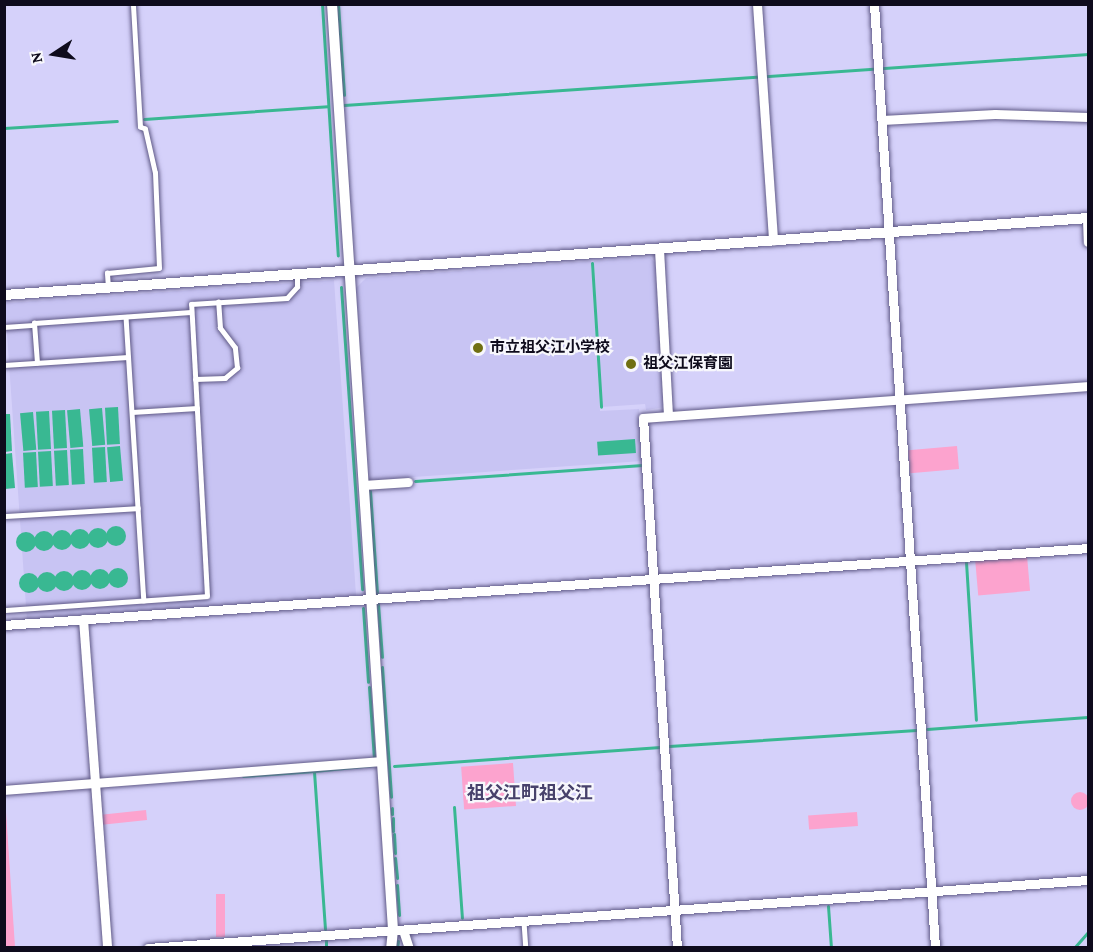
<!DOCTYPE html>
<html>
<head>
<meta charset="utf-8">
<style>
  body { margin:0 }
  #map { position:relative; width:1093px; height:952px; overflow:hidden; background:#d5d1fa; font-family:"Crimson Pro","Noto Sans JP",serif }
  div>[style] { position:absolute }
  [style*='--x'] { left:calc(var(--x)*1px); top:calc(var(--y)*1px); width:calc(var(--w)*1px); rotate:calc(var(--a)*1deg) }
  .built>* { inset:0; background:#c8c4f3; transform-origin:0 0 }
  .green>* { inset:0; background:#fca3ce; transform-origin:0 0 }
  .round { border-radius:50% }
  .water>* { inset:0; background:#39b892; transform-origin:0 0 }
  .stream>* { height:3px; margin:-1.5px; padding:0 1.5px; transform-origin:1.5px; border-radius:1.5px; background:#39b892 }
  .roads { filter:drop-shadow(0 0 2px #5f5986) drop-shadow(0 0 2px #5f5986) }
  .service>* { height:4.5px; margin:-2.25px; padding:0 2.25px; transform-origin:2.25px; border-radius:2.25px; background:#fff }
  .minor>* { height:9px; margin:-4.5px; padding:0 4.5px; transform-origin:4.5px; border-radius:4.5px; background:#fff }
  .tertiary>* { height:10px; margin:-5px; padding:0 5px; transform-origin:5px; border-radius:5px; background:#fff }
  .dots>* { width:16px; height:16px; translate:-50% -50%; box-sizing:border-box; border:3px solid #f7f7fc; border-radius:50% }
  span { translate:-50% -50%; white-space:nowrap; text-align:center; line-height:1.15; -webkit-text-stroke:4.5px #f7f7fc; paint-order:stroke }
  .poi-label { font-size:15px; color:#0e0b1c; font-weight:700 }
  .left { translate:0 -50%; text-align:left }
  .quarter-label { font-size:18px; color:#47416b; font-weight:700 }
  .frame { position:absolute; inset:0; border:6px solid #0e0b1c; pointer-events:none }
  .north { position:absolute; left:24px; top:24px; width:60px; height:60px; -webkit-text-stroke:4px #f7f7fc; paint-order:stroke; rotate:258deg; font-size:16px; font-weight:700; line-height:24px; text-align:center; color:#0e0b1c }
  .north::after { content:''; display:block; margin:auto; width:21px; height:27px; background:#0e0b1c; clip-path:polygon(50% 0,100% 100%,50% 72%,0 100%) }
</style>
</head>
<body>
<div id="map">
  <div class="built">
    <div style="clip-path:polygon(650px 257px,655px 263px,665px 407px,646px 410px,645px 404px,602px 407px,594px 261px)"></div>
    <div style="clip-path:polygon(591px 261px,600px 411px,639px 409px,642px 461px,370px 480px,356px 288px,366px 278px)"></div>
    <div style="left:334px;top:280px;width:317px;height:330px;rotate:86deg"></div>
  </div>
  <div class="green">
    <div style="left:957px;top:446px;width:23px;height:49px;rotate:85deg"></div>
    <div style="left:1027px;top:556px;width:35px;height:52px;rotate:85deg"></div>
    <div style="left:513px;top:763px;width:43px;height:52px;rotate:86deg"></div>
    <div class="round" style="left:1071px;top:792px;width:18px;height:18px"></div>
    <div style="clip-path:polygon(5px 797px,15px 947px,5px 947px)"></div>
    <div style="left:146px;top:810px;width:10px;height:45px;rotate:84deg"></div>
    <div style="left:857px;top:812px;width:14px;height:49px;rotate:86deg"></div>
    <div style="left:216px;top:894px;width:9px;height:43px"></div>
  </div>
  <div class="water">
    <div style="left:118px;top:407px;width:37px;height:13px;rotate:87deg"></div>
    <div style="left:102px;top:408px;width:37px;height:13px;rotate:85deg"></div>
    <div style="left:80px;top:409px;width:38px;height:13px;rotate:85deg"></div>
    <div style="left:65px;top:410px;width:38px;height:13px;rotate:87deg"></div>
    <div style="left:49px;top:411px;width:38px;height:13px;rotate:87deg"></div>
    <div style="left:33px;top:412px;width:38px;height:13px;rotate:85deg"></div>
    <div style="clip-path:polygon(5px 414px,10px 414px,12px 451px,5px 452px)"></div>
    <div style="left:635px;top:439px;width:14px;height:38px;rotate:86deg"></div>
    <div style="left:120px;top:446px;width:35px;height:13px;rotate:85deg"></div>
    <div style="left:105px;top:447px;width:35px;height:13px;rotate:87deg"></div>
    <div style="left:83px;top:449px;width:35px;height:13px;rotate:87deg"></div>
    <div style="left:67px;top:450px;width:35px;height:13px;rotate:87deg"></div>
    <div style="left:51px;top:451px;width:35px;height:13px;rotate:87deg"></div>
    <div style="left:36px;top:452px;width:35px;height:13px;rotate:87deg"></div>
    <div style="clip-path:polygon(12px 453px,15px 488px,5px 489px,5px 454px)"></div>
    <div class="round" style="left:106px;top:526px;width:20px;height:20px"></div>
    <div class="round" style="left:88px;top:528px;width:20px;height:20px"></div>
    <div class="round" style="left:70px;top:529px;width:20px;height:20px"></div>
    <div class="round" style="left:52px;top:530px;width:20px;height:20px"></div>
    <div class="round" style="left:34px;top:531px;width:20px;height:20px"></div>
    <div class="round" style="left:16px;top:532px;width:20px;height:20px"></div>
    <div class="round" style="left:108px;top:568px;width:20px;height:20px"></div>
    <div class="round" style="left:90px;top:569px;width:20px;height:20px"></div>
    <div class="round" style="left:72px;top:570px;width:20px;height:20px"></div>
    <div class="round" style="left:54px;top:571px;width:20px;height:20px"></div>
    <div class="round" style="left:37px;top:572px;width:20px;height:20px"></div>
    <div class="round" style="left:19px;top:573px;width:20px;height:20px"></div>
  </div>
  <div class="stream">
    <div style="--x:322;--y:4;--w:252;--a:86.4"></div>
    <div style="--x:338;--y:4;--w:91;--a:86.2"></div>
    <div style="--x:344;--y:105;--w:746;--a:-3.92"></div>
    <div style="--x:144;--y:119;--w:184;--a:-4"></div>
    <div style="--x:4;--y:128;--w:113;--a:-3.5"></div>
    <div style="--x:592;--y:263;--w:144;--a:86.4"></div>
    <div style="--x:341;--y:287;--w:303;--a:86"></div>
    <div style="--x:415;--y:481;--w:228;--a:-4"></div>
    <div style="--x:370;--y:491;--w:104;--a:86.1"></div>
    <div style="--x:966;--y:562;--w:158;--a:86.4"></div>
    <div style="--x:378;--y:604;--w:53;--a:85.7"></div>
    <div style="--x:363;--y:608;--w:74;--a:86.1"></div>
    <div style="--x:382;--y:667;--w:130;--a:86"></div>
    <div style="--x:369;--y:687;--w:72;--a:86"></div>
    <div style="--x:927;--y:729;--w:161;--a:-4.3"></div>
    <div style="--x:669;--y:746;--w:248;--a:-3.7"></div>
    <div style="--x:394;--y:766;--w:267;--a:-4.1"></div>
    <div style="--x:243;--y:776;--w:71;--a:-4"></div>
    <div style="--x:454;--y:807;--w:111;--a:85.9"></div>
    <div style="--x:392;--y:808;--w:6;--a:90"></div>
    <div style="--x:393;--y:818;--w:13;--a:90"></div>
    <div style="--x:394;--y:834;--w:19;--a:87"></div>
    <div style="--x:395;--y:858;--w:20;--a:84"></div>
    <div style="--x:397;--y:885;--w:30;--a:86"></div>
    <div style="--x:828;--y:906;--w:42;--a:85.9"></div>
    <div style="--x:325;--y:929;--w:158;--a:-94"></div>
    <div style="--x:314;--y:771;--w:60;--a:-5.7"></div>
    <div style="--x:326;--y:940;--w:8;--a:90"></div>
    <div style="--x:397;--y:948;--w:7;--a:-82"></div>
    <div style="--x:1074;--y:948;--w:21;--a:-49"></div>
  </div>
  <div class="roads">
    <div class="service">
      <div style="--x:108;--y:288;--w:15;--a:-94"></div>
      <div style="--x:107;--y:273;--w:52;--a:-5.5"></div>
      <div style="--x:159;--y:268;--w:95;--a:-92.4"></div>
      <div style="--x:155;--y:173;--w:45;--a:-102.8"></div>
      <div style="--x:145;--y:129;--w:5;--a:-158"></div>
      <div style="--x:140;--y:127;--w:123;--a:-93.3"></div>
      <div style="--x:126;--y:317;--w:284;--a:86.4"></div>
      <div style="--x:4;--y:327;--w:30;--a:-4"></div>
      <div style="--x:37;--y:363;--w:40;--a:-94.3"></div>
      <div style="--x:34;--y:323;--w:157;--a:-4"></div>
      <div style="--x:4;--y:365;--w:124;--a:-3.7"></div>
      <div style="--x:195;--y:379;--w:30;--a:-2"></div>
      <div style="--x:225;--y:378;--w:16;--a:-40"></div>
      <div style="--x:237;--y:368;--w:20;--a:-96"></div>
      <div style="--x:235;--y:348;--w:25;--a:-127"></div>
      <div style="--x:220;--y:328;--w:26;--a:-94"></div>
      <div style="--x:132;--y:412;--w:65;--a:-3.5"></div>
      <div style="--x:4;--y:516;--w:134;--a:-3.4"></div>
      <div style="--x:4;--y:610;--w:203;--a:-3.9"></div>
      <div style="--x:207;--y:596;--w:292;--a:-93.1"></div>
      <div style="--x:191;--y:304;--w:96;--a:-3.6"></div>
      <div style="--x:287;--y:298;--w:15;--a:-48"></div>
      <div style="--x:297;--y:287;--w:12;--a:-90"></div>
      <div style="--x:524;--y:922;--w:26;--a:86"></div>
    </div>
    <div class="minor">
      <div style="--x:757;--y:4;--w:237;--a:86.1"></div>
      <div style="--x:874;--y:4;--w:946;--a:86.3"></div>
      <div style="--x:882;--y:120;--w:113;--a:-3"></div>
      <div style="--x:995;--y:114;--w:93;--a:1.8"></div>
      <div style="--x:1087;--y:219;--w:23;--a:88"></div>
      <div style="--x:659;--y:249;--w:167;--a:86.9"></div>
      <div style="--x:364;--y:485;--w:44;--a:-3.9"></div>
      <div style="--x:83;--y:619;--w:330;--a:85.8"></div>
      <div style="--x:4;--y:625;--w:1087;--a:-4.06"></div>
      <div style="--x:4;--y:790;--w:378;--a:-4.4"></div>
      <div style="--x:403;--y:930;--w:19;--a:72"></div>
      <div style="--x:148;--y:948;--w:942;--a:-4.14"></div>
      <div style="--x:677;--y:948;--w:531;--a:-93.67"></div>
      <div style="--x:643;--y:418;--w:446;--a:-4.1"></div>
    </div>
    <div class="tertiary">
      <div style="--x:332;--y:4;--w:928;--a:86.23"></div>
      <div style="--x:393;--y:930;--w:18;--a:96"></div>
      <div style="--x:4;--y:295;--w:1087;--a:-4.06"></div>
    </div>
  </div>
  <div class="dots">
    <div style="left:478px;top:348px;background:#706f12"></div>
    <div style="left:631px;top:364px;background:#706f12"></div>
  </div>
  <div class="poi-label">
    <span class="left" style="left:490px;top:348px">市立祖父江小学校</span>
    <span class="left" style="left:643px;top:364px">祖父江保育園</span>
  </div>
  <div class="quarter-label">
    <span style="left:530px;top:793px">祖父江町祖父江</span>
  </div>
  <div class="frame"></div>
  <div class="north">N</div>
</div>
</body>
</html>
